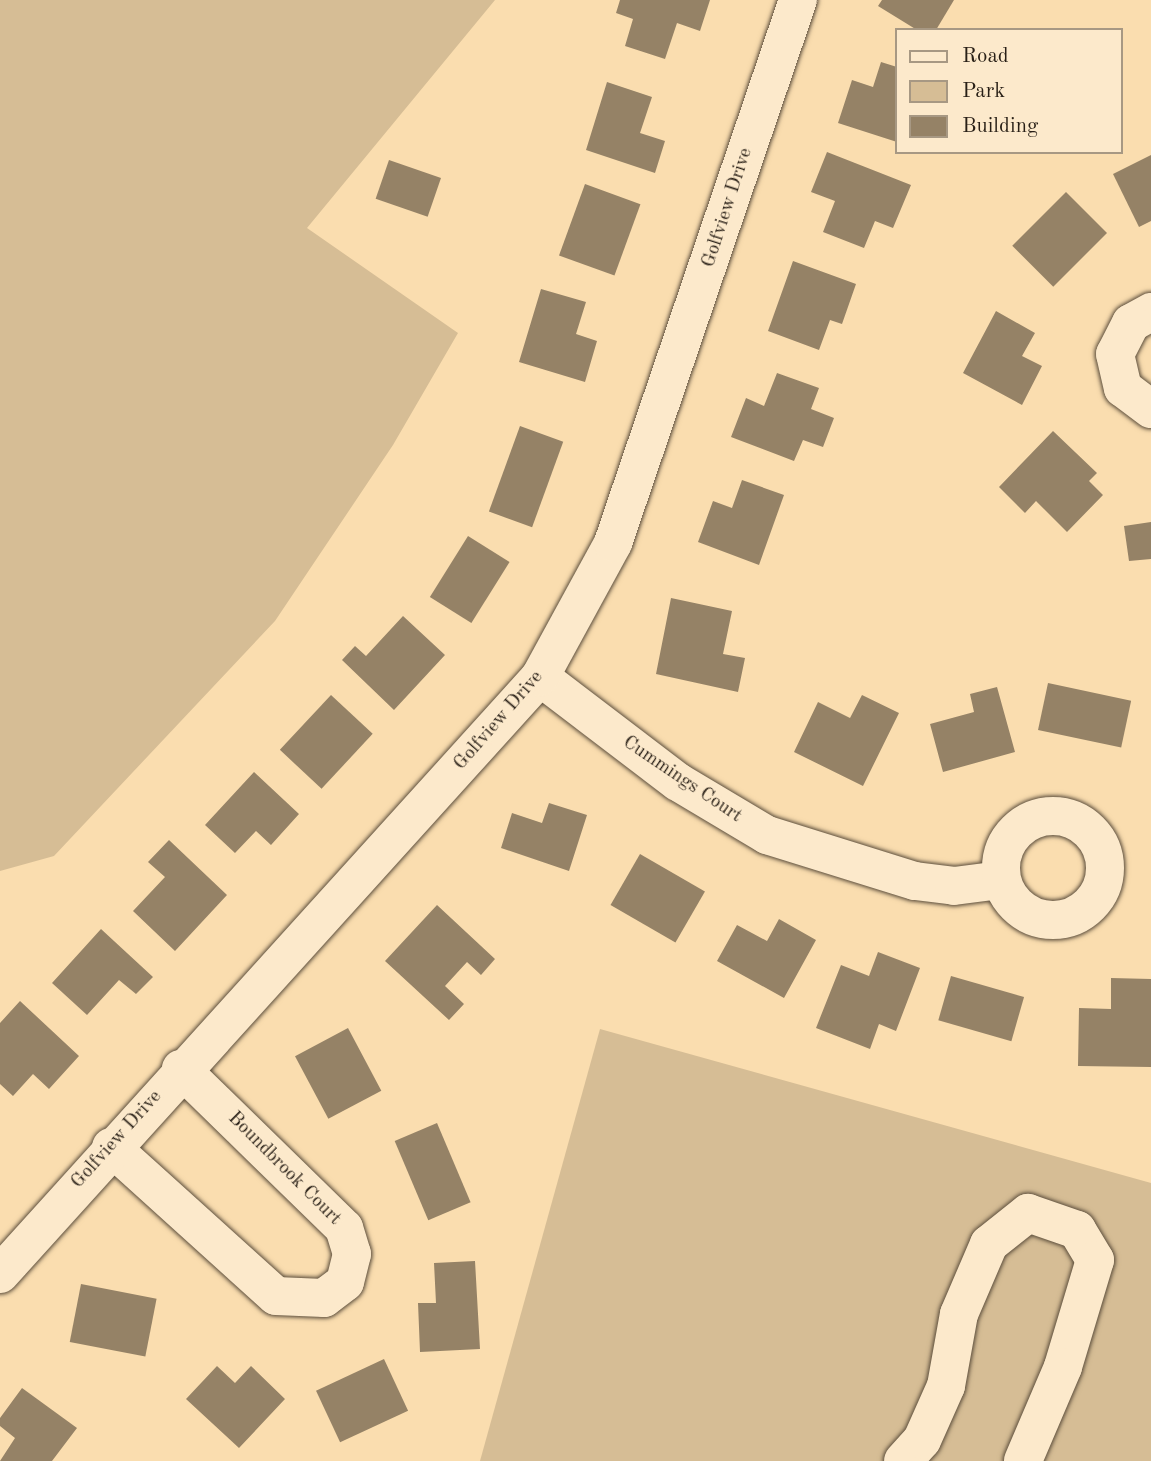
<!DOCTYPE html>
<html>
<head>
<meta charset="utf-8">
<style>
  body { margin:0 }
  #map { position:relative; width:1151px; height:1461px; overflow:hidden; background:#faddaf; font-family:"Old Standard TT",serif }
  div>[style] { position:absolute }
  [style*='--x'] { left:calc(var(--x)*1px); top:calc(var(--y)*1px); width:calc(var(--w)*1px); rotate:calc(var(--a)*1deg) }
  .green>* { inset:0; background:#d6bd95 }
  .building>* { inset:0; background:#958266; transform-origin:0 0 }
  .roads { filter:drop-shadow(0 0 2px #5c4e3c) drop-shadow(0 0 2px #5c4e3c) }
  .minor>* { height:38px; margin:-19px; padding:0 19px; transform-origin:19px; border-radius:19px; background:#fce9cb }
  .minor>.ring { margin:-19px; padding:0; box-sizing:content-box; background:none; border:38px solid #fce9cb; border-radius:50% }
  span { translate:-50% -50%; white-space:nowrap; text-align:center; line-height:1.15; -webkit-text-stroke:6px #fce9cb; paint-order:stroke }
  .street-label { font-size:19px; color:#281f16 }
  .legend { position:absolute; left:895px; top:28px; width:228px; height:126px; box-sizing:border-box; background:#fce9cb; border:2px solid #a79883; margin:0; padding:9px 12px; list-style:none; font-size:21px; color:#281f16 }
  .legend li { display:flex; align-items:center; gap:14px; height:35px }
  .legend b { width:35px; border:2px solid #a79883 }
</style>
</head>
<body>
<div id="map">
  <div class="green">
    <div style="clip-path:polygon(0 0,495px 0,307px 228px,458px 333px,393px 445px,275px 621px,54px 856px,0 871px)"></div>
    <div style="clip-path:polygon(600px 1029px,1151px 1183px,1151px 1461px,480px 1461px)"></div>
  </div>
  <div class="building">
    <div style="clip-path:polygon(620px 0,710px 0,700px 31px,677px 23px,665px 59px,625px 46px,633px 19px,616px 13px)"></div>
    <div style="clip-path:polygon(882px 0,954px 0,936px 30px,917px 30px,878px 6px)"></div>
    <div style="clip-path:polygon(881px 62px,897px 67px,897px 142px,838px 123px,852px 80px,873px 87px)"></div>
    <div style="clip-path:polygon(607px 82px,652px 97px,640px 133px,665px 141px,655px 173px,586px 150px)"></div>
    <div style="clip-path:polygon(827px 152px,911px 185px,893px 228px,875px 221px,864px 248px,823px 232px,835px 201px,811px 192px)"></div>
    <div style="clip-path:polygon(1151px 155px,1151px 221px,1139px 227px,1113px 174px)"></div>
    <div style="left:389px;top:160px;width:55px;height:41px;rotate:19deg"></div>
    <div style="left:585px;top:184px;width:59px;height:76px;rotate:20deg"></div>
    <div style="left:1066px;top:192px;width:58px;height:76px;rotate:45deg"></div>
    <div style="clip-path:polygon(793px 261px,856px 284px,842px 324px,830px 320px,819px 350px,768px 331px)"></div>
    <div style="clip-path:polygon(541px 289px,586px 302px,576px 334px,597px 341px,585px 382px,519px 362px)"></div>
    <div style="clip-path:polygon(996px 311px,1035px 333px,1022px 356px,1042px 366px,1022px 405px,963px 373px)"></div>
    <div style="clip-path:polygon(777px 373px,819px 388px,811px 409px,834px 418px,823px 447px,803px 440px,794px 461px,731px 437px,746px 398px,764px 406px)"></div>
    <div style="left:520px;top:426px;width:46px;height:91px;rotate:20deg"></div>
    <div style="clip-path:polygon(1053px 431px,1097px 473px,1089px 481px,1103px 495px,1067px 532px,1036px 501px,1025px 513px,999px 487px)"></div>
    <div style="clip-path:polygon(742px 480px,784px 495px,759px 565px,698px 542px,713px 501px,732px 508px)"></div>
    <div style="clip-path:polygon(1151px 522px,1151px 559px,1129px 561px,1124px 526px)"></div>
    <div style="left:468px;top:536px;width:49px;height:72px;rotate:32deg"></div>
    <div style="clip-path:polygon(671px 598px,732px 611px,723px 654px,745px 658px,738px 692px,656px 674px)"></div>
    <div style="clip-path:polygon(403px 616px,445px 655px,394px 710px,342px 660px,355px 646px,366px 656px)"></div>
    <div style="left:1048px;top:683px;width:85px;height:48px;rotate:12deg"></div>
    <div style="clip-path:polygon(997px 687px,1015px 752px,943px 772px,930px 724px,974px 712px,970px 694px)"></div>
    <div style="left:331px;top:695px;width:57px;height:75px;rotate:43deg"></div>
    <div style="clip-path:polygon(862px 695px,899px 713px,863px 786px,794px 752px,818px 702px,850px 718px)"></div>
    <div style="clip-path:polygon(254px 772px,299px 814px,271px 845px,256px 831px,235px 853px,205px 825px)"></div>
    <div style="clip-path:polygon(549px 803px,587px 815px,569px 871px,501px 848px,512px 813px,542px 823px)"></div>
    <div style="clip-path:polygon(169px 840px,227px 895px,175px 951px,133px 911px,165px 877px,148px 862px)"></div>
    <div style="left:640px;top:854px;width:75px;height:59px;rotate:30deg"></div>
    <div style="clip-path:polygon(437px 905px,495px 959px,481px 975px,467px 962px,445px 986px,464px 1004px,449px 1020px,385px 961px)"></div>
    <div style="clip-path:polygon(779px 919px,816px 940px,784px 998px,717px 961px,737px 925px,767px 941px)"></div>
    <div style="clip-path:polygon(101px 929px,153px 977px,136px 994px,119px 980px,87px 1015px,52px 983px)"></div>
    <div style="clip-path:polygon(878px 952px,920px 968px,896px 1031px,879px 1024px,870px 1049px,816px 1028px,841px 965px,869px 976px)"></div>
    <div style="left:951px;top:976px;width:76px;height:46px;rotate:16deg"></div>
    <div style="clip-path:polygon(1111px 978px,1151px 979px,1151px 1067px,1078px 1066px,1079px 1008px,1111px 1009px)"></div>
    <div style="clip-path:polygon(20px 1001px,79px 1056px,49px 1089px,33px 1074px,13px 1096px,0 1084px,0 1023px)"></div>
    <div style="left:348px;top:1028px;width:71px;height:60px;rotate:62deg"></div>
    <div style="left:437px;top:1123px;width:86px;height:46px;rotate:67deg"></div>
    <div style="clip-path:polygon(475px 1261px,480px 1349px,420px 1352px,418px 1303px,436px 1303px,434px 1263px)"></div>
    <div style="left:81px;top:1284px;width:77px;height:59px;rotate:11deg"></div>
    <div style="left:384px;top:1359px;width:57px;height:75px;rotate:65deg"></div>
    <div style="clip-path:polygon(217px 1366px,235px 1383px,251px 1366px,285px 1399px,239px 1448px,186px 1399px)"></div>
    <div style="clip-path:polygon(22px 1388px,77px 1428px,52px 1461px,0 1461px,15px 1438px,0 1426px,0 1418px)"></div>
  </div>
  <div class="roads">
    <div class="minor">
      <div style="--x:1151;--y:312;--w:23;--a:151"></div>
      <div style="--x:1131;--y:323;--w:35;--a:117"></div>
      <div style="--x:1115;--y:354;--w:35;--a:77"></div>
      <div style="--x:1123;--y:388;--w:35;--a:37"></div>
      <div style="--x:540;--y:677;--w:173;--a:37.3"></div>
      <div style="--x:678;--y:782;--w:104;--a:30.8"></div>
      <div style="--x:767;--y:835;--w:155;--a:17.3"></div>
      <div style="--x:915;--y:881;--w:39;--a:7"></div>
      <div style="--x:954;--y:886;--w:47;--a:-7.3"></div>
      <div class="ring" style="left:1001px;top:816px;width:66px;height:66px"></div>
      <div style="--x:111;--y:1147;--w:222;--a:42.1"></div>
      <div style="--x:276;--y:1296;--w:48;--a:2.4"></div>
      <div style="--x:324;--y:1298;--w:26;--a:-37"></div>
      <div style="--x:345;--y:1282;--w:29;--a:-76"></div>
      <div style="--x:352;--y:1254;--w:27;--a:-107"></div>
      <div style="--x:344;--y:1228;--w:228;--a:-135.7"></div>
      <div style="--x:0;--y:1274;--w:805;--a:-47.87"></div>
      <div style="--x:540;--y:677;--w:153;--a:-61.4"></div>
      <div style="--x:613;--y:543;--w:574;--a:-71.19"></div>
      <div style="--x:903;--y:1461;--w:28;--a:-48"></div>
      <div style="--x:922;--y:1440;--w:59;--a:-66"></div>
      <div style="--x:946;--y:1386;--w:73;--a:-79.8"></div>
      <div style="--x:959;--y:1314;--w:76;--a:-66.8"></div>
      <div style="--x:989;--y:1244;--w:50;--a:-38.5"></div>
      <div style="--x:1028;--y:1213;--w:52;--a:19.1"></div>
      <div style="--x:1077;--y:1230;--w:35;--a:59"></div>
      <div style="--x:1095;--y:1260;--w:112;--a:106.7"></div>
      <div style="--x:1063;--y:1367;--w:102;--a:113.1"></div>
    </div>
  </div>
  <div class="street-label">
    <span style="left:728px;top:208px;rotate:-72deg">Golfview Drive</span>
    <span style="left:499px;top:721px;rotate:-49deg">Golfview Drive</span>
    <span style="left:682px;top:780px;rotate:34deg">Cummings Court</span>
    <span style="left:117px;top:1140px;rotate:-48deg">Golfview Drive</span>
    <span style="left:284px;top:1169px;rotate:45deg">Boundbrook Court</span>
  </div>
  <ul class="legend">
  <li><b style="height:9px;background:#fce9cb"></b>Road</li>
  <li><b style="height:19px;background:#d6bd95"></b>Park</li>
  <li><b style="height:19px;background:#958266"></b>Building</li>
  </ul>
</div>
</body>
</html>
